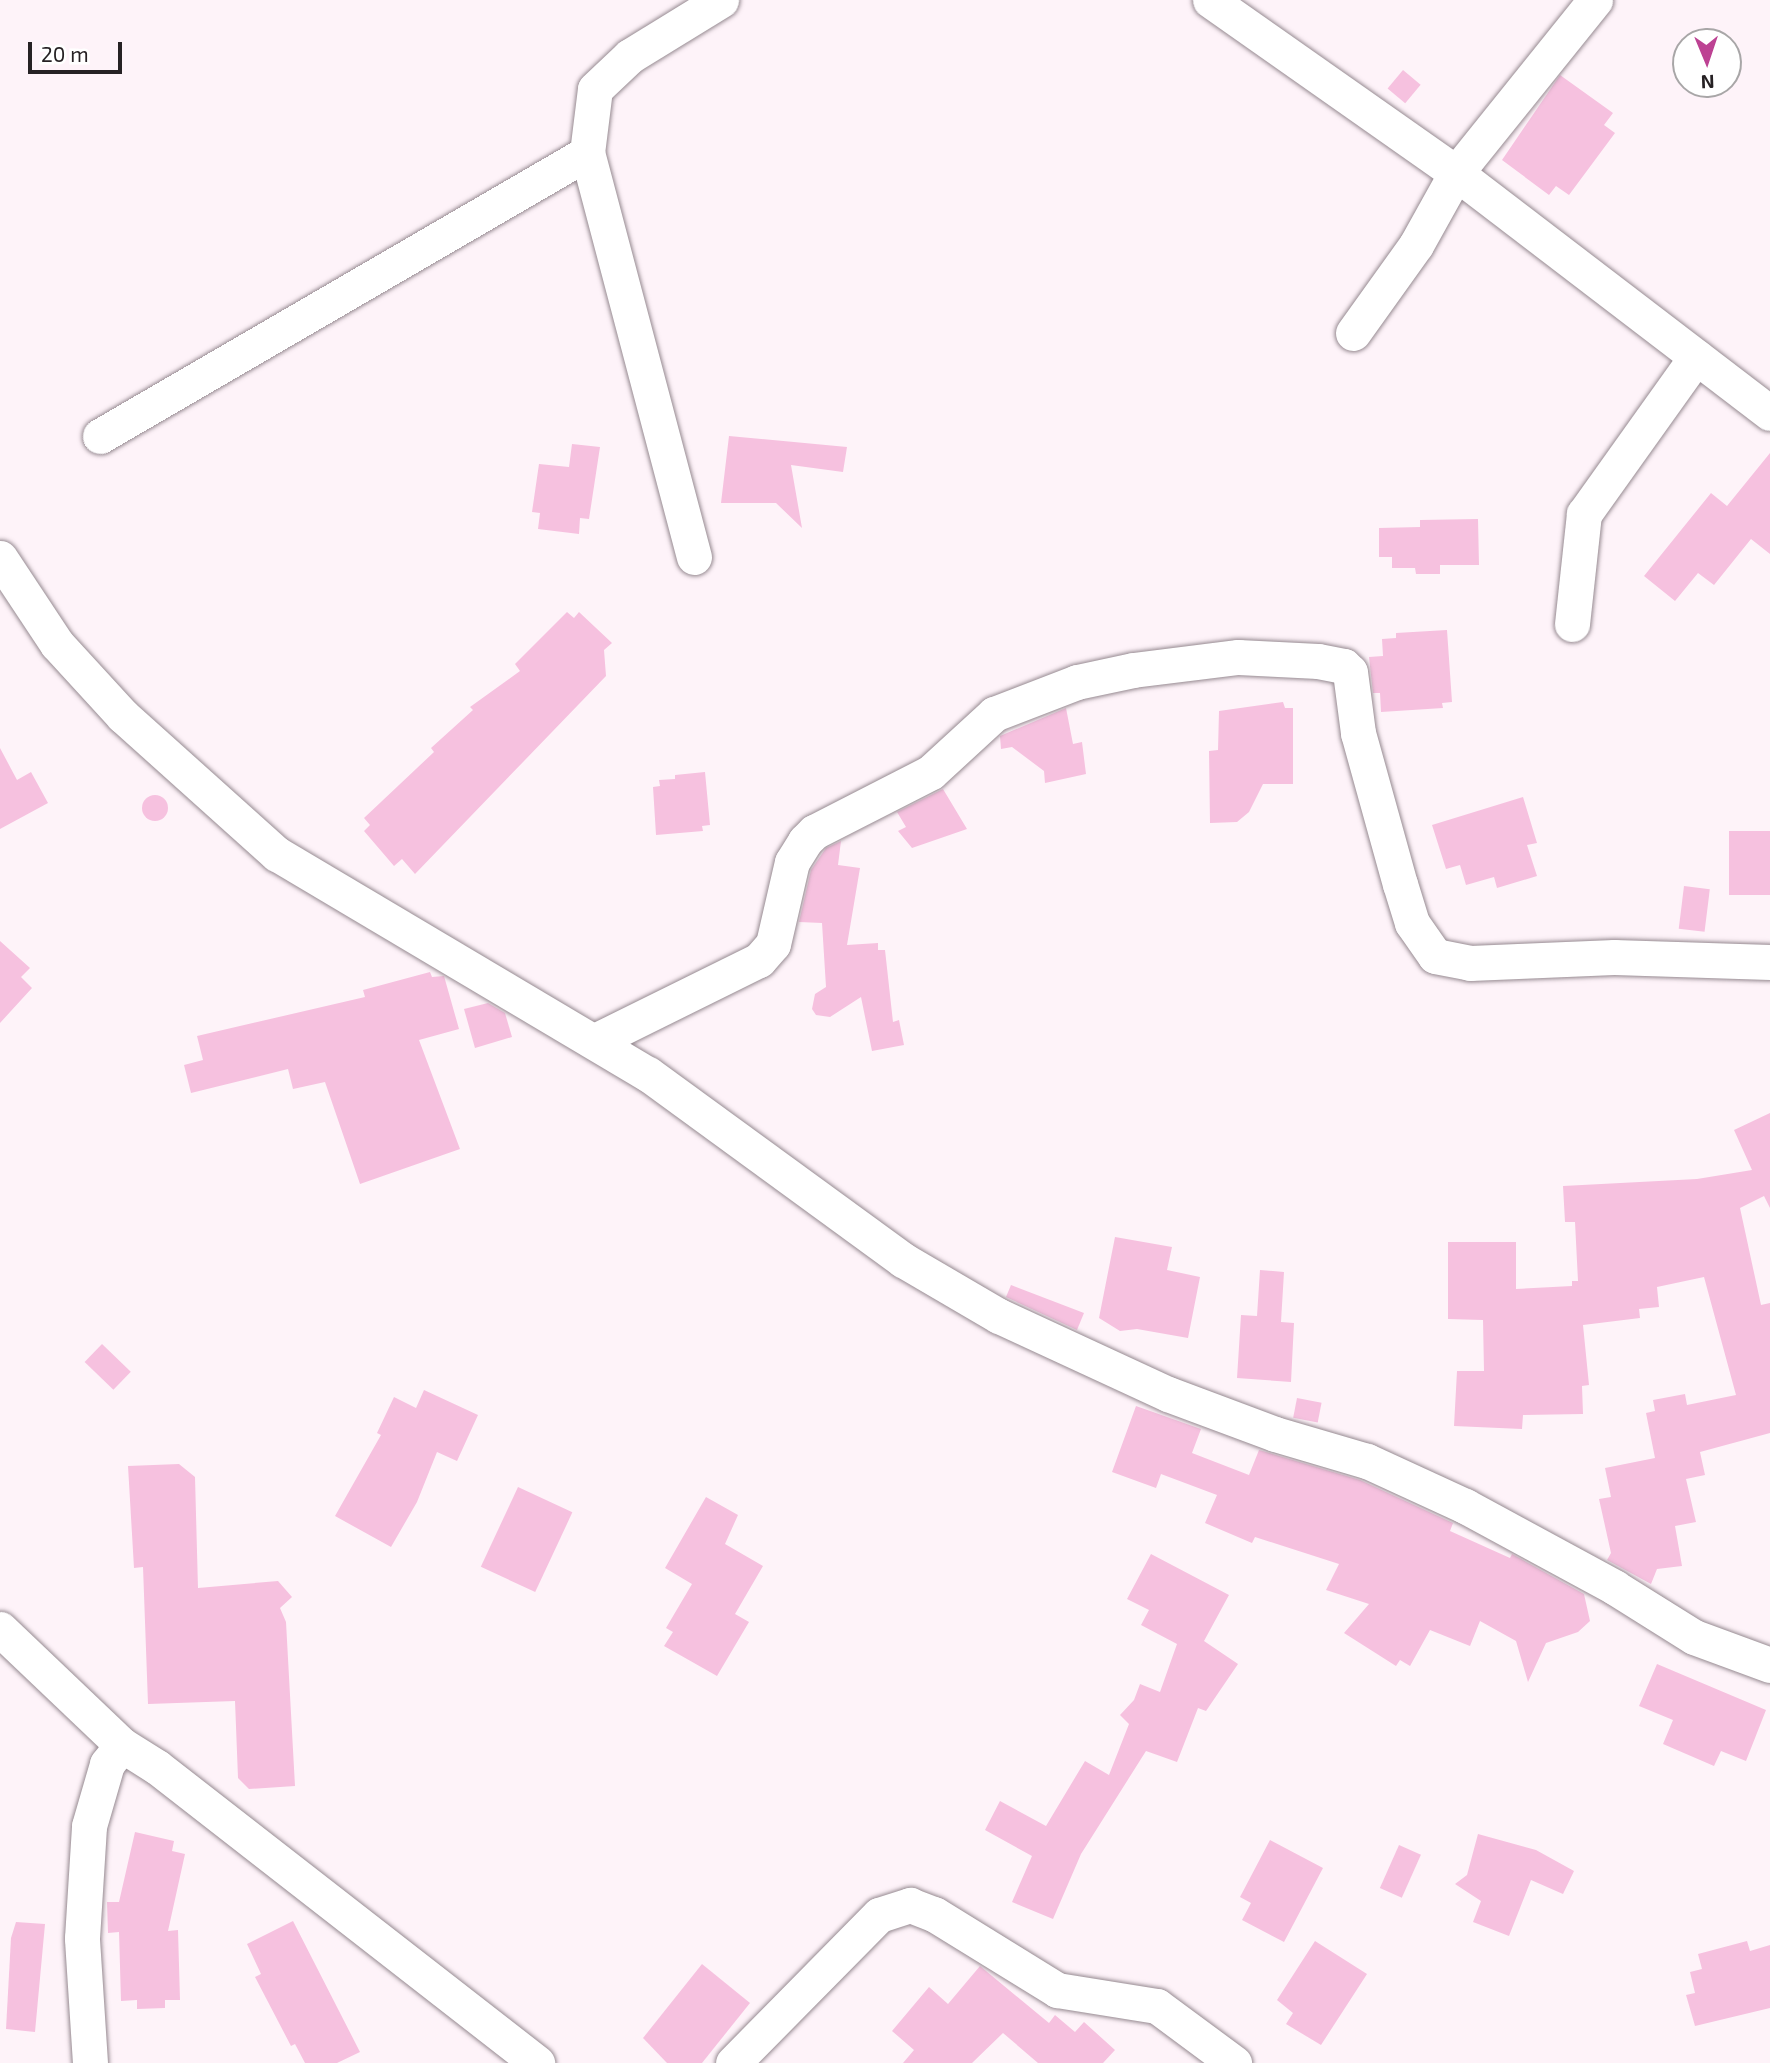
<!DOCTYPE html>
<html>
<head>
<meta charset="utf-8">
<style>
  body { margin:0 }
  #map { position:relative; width:1770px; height:2063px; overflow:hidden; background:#fef3f9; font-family:"Exo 2",sans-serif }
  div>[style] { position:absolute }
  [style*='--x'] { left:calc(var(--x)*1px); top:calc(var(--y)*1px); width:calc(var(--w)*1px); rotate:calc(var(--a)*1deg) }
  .building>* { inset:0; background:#f6c1df; transform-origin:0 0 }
  .round { border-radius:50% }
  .roads { filter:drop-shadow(0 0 2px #968a91) drop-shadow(0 0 2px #968a91) }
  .minor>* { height:35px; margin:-17.5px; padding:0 17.5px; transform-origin:17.5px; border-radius:17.5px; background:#fff }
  span { translate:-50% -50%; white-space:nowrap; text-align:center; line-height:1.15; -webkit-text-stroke:5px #fff; paint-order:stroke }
  .north { position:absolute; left:1672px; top:28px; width:70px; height:70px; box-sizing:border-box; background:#fff; border:2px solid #a8a6a7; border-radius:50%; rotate:178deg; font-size:19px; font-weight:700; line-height:28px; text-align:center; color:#262124 }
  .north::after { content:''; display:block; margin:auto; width:24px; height:32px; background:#bd4293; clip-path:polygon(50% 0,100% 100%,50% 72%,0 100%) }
  .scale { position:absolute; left:28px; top:42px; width:94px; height:32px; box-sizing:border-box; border:4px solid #262124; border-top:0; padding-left:9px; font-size:21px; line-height:24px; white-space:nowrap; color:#262124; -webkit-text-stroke:5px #fff; paint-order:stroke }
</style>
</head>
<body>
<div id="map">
  <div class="building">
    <div style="left:1403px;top:70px;width:23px;height:24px;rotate:40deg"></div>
    <div style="clip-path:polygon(1560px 75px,1613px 113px,1604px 125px,1615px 133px,1569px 195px,1556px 186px,1549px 195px,1502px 160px)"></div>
    <div style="clip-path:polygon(729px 436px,847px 447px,843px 472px,791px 465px,802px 528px,776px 503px,721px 503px)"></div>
    <div style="clip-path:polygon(572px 444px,600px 447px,589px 519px,580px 518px,579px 534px,538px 529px,540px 513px,532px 512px,539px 464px,569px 467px)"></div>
    <div style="clip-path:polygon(1770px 453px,1770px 554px,1751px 539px,1714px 585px,1698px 573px,1675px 601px,1644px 576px,1711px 493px,1727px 506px)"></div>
    <div style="clip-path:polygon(1478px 519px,1479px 565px,1440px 565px,1440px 574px,1416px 574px,1415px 568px,1392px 568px,1392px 557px,1379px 557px,1379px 528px,1420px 527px,1420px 520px)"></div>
    <div style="clip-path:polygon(567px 612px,574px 618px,579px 612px,612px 643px,604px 650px,606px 676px,415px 874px,402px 859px,394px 866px,364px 831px,370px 825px,364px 818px,434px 752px,431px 748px,473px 710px,470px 707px,520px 671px,515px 664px)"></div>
    <div style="clip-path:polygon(1447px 630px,1452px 702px,1442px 703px,1443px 708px,1381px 712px,1380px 693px,1373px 693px,1369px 657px,1383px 656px,1382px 639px,1396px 638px,1396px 633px)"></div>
    <div style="clip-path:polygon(1283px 702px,1285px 708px,1293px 708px,1293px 784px,1263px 784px,1249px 812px,1237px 822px,1210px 823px,1209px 751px,1218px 750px,1219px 711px)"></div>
    <div style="clip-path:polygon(1066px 708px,1073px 744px,1082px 742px,1086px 774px,1045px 783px,1044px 771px,1012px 747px,1001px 749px,1000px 736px)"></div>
    <div style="clip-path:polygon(0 748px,17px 780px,31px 772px,48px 803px,0 829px)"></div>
    <div style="clip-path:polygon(705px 772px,710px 825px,702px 826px,703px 831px,656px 835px,653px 787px,660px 786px,659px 780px,675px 779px,675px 775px)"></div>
    <div style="clip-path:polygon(943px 789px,967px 829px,912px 848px,898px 831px,906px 827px,897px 812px)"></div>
    <div class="round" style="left:142px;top:795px;width:26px;height:26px"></div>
    <div style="clip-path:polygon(1523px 797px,1537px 843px,1527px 845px,1537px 876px,1497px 888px,1494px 877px,1466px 885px,1460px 865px,1446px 869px,1432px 825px)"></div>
    <div style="left:1770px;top:831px;width:64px;height:41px;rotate:90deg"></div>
    <div style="clip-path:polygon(841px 841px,838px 865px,860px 868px,847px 945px,878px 943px,878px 950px,885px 950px,893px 1022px,899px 1020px,904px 1045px,872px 1051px,861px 997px,830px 1017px,816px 1015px,812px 1009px,815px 994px,826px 987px,822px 923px,799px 922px,811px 870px,826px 848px)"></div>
    <div style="left:1684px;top:886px;width:26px;height:43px;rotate:7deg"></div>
    <div style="clip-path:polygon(0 941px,30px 968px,21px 977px,32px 988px,0 1023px)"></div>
    <div style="clip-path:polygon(430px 972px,432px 977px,444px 976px,459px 1029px,419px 1040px,460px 1149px,360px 1184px,325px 1082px,293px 1089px,288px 1069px,191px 1093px,184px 1065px,203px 1060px,197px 1036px,365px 997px,363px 990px)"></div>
    <div style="clip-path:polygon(488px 1003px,505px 1013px,512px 1037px,475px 1048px,464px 1009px)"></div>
    <div style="clip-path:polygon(1770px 1113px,1770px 1208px,1764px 1196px,1740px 1208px,1761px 1305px,1770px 1303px,1770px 1433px,1700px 1452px,1705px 1475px,1686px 1479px,1696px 1522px,1675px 1526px,1682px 1566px,1657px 1569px,1651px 1584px,1607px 1560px,1611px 1553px,1599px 1499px,1611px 1497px,1605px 1468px,1655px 1458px,1646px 1413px,1655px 1411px,1653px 1400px,1685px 1394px,1687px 1405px,1736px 1395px,1704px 1277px,1657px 1287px,1659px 1307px,1639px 1309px,1640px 1318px,1583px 1325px,1589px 1385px,1582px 1386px,1583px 1414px,1523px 1415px,1522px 1429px,1454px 1426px,1457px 1371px,1484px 1371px,1483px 1320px,1448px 1319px,1448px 1242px,1516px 1242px,1516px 1289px,1572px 1286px,1572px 1281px,1578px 1281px,1575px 1222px,1565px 1222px,1563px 1186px,1697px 1179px,1752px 1170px,1734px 1130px)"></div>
    <div style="clip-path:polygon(1115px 1237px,1172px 1247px,1167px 1270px,1200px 1277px,1188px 1338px,1137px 1329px,1120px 1331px,1099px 1318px)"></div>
    <div style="clip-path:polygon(1260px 1270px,1284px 1272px,1281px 1322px,1294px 1323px,1291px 1382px,1237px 1378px,1241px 1315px,1257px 1316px)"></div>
    <div style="clip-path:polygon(1011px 1285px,1084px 1313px,1077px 1330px,1006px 1297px)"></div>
    <div style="left:102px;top:1344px;width:40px;height:25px;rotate:44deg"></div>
    <div style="clip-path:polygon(424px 1390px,478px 1415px,457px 1461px,437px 1452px,417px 1502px,391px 1547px,335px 1516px,381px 1435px,377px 1433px,394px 1397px,416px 1408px)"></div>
    <div style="left:1297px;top:1398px;width:25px;height:20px;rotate:11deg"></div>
    <div style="clip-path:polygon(1136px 1406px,1201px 1429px,1192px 1453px,1249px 1475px,1259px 1450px,1360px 1480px,1453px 1523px,1450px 1531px,1510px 1558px,1512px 1554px,1584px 1594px,1590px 1621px,1578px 1632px,1546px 1643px,1528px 1682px,1516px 1641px,1480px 1621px,1470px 1646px,1430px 1630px,1410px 1666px,1400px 1660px,1396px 1666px,1344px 1633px,1369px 1604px,1326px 1590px,1339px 1564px,1255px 1537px,1252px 1543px,1205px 1523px,1217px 1495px,1161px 1474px,1156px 1488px,1112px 1472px)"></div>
    <div style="clip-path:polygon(179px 1464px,195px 1477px,198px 1588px,278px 1581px,292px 1597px,280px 1608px,286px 1622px,295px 1786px,249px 1789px,238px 1778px,235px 1701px,148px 1704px,143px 1567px,134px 1568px,128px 1466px)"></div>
    <div style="left:518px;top:1487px;width:60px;height:88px;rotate:25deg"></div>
    <div style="clip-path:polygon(706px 1497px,738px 1515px,725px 1544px,763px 1566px,735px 1614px,749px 1622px,717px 1676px,664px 1646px,673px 1632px,666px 1628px,692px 1584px,665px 1568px)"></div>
    <div style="clip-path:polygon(1151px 1554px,1229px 1595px,1204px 1641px,1238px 1664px,1206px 1711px,1198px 1708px,1177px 1762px,1146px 1751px,1081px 1854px,1053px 1919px,1012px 1902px,1032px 1856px,985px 1830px,1000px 1801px,1046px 1826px,1085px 1761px,1109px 1775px,1129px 1724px,1120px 1715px,1134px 1700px,1140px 1684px,1160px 1692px,1177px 1644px,1141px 1625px,1149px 1610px,1127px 1599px)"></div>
    <div style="clip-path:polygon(1657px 1664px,1766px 1710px,1746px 1761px,1721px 1751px,1714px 1766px,1663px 1744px,1673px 1720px,1639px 1706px)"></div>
    <div style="clip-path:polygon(135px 1832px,174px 1841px,172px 1851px,185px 1854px,168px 1931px,178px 1930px,180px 2000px,165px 2000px,165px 2008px,137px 2009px,137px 2000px,121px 2001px,119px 1932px,108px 1933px,107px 1902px,119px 1902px)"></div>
    <div style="clip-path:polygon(1478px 1834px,1536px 1850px,1574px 1871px,1563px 1894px,1531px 1880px,1509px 1936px,1473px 1922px,1481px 1901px,1455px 1884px,1467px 1875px)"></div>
    <div style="clip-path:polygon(1270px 1840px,1323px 1868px,1284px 1942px,1242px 1920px,1251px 1903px,1240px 1897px)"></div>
    <div style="left:1399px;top:1845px;width:24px;height:47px;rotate:24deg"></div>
    <div style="clip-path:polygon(293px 1921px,360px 2052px,337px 2063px,305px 2063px,295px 2044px,291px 2046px,255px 1977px,261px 1974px,247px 1944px)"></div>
    <div style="clip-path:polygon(16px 1922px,45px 1924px,35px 2032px,6px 2029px,11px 1938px)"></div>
    <div style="clip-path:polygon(1315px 1941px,1367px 1974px,1321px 2045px,1286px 2024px,1293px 2013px,1277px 2000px)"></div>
    <div style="clip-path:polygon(1747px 1941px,1750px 1951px,1770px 1945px,1770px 2008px,1695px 2026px,1686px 1995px,1695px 1993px,1690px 1972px,1702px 1969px,1698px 1954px)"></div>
    <div style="clip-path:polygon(702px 1964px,750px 2003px,702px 2063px,667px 2063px,643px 2038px)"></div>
    <div style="clip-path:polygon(980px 1966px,1049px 2023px,1055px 2015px,1075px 2032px,1084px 2022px,1115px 2050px,1103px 2063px,1038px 2063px,1003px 2033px,972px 2063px,903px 2063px,914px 2050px,892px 2031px,929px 1987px,948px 2004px)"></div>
  </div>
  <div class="roads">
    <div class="minor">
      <div style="--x:1210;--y:0;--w:301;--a:35.1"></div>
      <div style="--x:1456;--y:173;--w:395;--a:37.4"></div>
      <div style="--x:1353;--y:333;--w:108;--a:-54.4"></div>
      <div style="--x:1416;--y:245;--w:82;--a:-60.9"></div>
      <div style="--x:1456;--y:173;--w:222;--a:-51.2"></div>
      <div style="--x:100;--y:436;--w:563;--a:-30.16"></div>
      <div style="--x:694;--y:557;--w:418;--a:-104.8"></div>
      <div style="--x:587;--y:153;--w:64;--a:-82.9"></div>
      <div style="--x:595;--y:89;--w:48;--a:-43.3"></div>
      <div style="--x:630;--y:56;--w:107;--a:-31.6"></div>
      <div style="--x:0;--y:558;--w:103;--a:56.5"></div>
      <div style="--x:57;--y:644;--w:98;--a:47.5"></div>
      <div style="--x:123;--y:716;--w:207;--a:41.9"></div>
      <div style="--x:277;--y:854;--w:431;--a:30.7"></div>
      <div style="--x:648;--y:1074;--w:316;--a:36.1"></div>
      <div style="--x:903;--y:1260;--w:111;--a:30.3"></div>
      <div style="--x:999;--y:1316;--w:186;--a:24.8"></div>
      <div style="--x:1168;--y:1394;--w:114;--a:20.5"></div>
      <div style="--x:1275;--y:1434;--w:96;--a:16.4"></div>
      <div style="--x:1367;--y:1461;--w:108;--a:24.7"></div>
      <div style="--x:1465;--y:1506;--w:170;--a:28.5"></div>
      <div style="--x:1614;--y:1587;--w:94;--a:32"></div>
      <div style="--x:1694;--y:1637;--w:81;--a:20.2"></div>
      <div style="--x:1572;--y:624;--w:111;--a:-83.8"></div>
      <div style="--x:1584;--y:514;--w:193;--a:-54.5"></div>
      <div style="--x:595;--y:1041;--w:183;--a:-26.3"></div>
      <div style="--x:759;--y:960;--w:21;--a:-49"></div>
      <div style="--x:773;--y:944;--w:84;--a:-77"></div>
      <div style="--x:792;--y:862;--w:25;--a:-58"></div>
      <div style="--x:805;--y:841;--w:13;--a:-45"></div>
      <div style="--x:814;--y:832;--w:131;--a:-27.1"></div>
      <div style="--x:931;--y:772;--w:86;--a:-42.6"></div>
      <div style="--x:994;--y:714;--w:89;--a:-21.1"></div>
      <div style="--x:1077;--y:682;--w:57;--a:-12.1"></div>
      <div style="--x:1133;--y:670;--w:106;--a:-7.1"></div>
      <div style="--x:1238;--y:657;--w:80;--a:2.9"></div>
      <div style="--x:1318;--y:661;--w:26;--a:11"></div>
      <div style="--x:1344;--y:666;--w:8;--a:45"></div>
      <div style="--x:1350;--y:672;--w:62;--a:82.5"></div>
      <div style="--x:1358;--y:733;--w:157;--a:74.5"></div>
      <div style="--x:1400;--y:884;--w:41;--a:72.9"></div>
      <div style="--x:1412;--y:923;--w:40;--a:55.1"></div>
      <div style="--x:1435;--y:956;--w:36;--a:11"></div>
      <div style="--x:1470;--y:963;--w:144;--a:-2.4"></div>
      <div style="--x:1614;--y:957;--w:156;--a:1.8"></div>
      <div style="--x:0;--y:1629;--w:168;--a:43.6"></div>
      <div style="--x:90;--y:2063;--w:125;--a:-93.7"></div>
      <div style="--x:82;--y:1938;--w:112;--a:-86.4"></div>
      <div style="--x:89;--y:1826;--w:65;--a:-73.8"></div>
      <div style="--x:107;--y:1764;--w:24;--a:-52"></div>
      <div style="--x:122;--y:1745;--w:41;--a:32.2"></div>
      <div style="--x:157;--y:1767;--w:482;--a:37.9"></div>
      <div style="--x:733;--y:2063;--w:208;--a:-45.4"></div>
      <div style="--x:879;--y:1915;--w:33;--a:-18"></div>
      <div style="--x:910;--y:1905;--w:26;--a:21"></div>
      <div style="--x:934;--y:1914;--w:145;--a:31.7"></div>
      <div style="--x:1057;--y:1990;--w:101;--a:9.1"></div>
      <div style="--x:1157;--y:2006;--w:96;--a:36.5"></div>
    </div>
  </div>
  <div class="north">N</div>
  <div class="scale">20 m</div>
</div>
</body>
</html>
